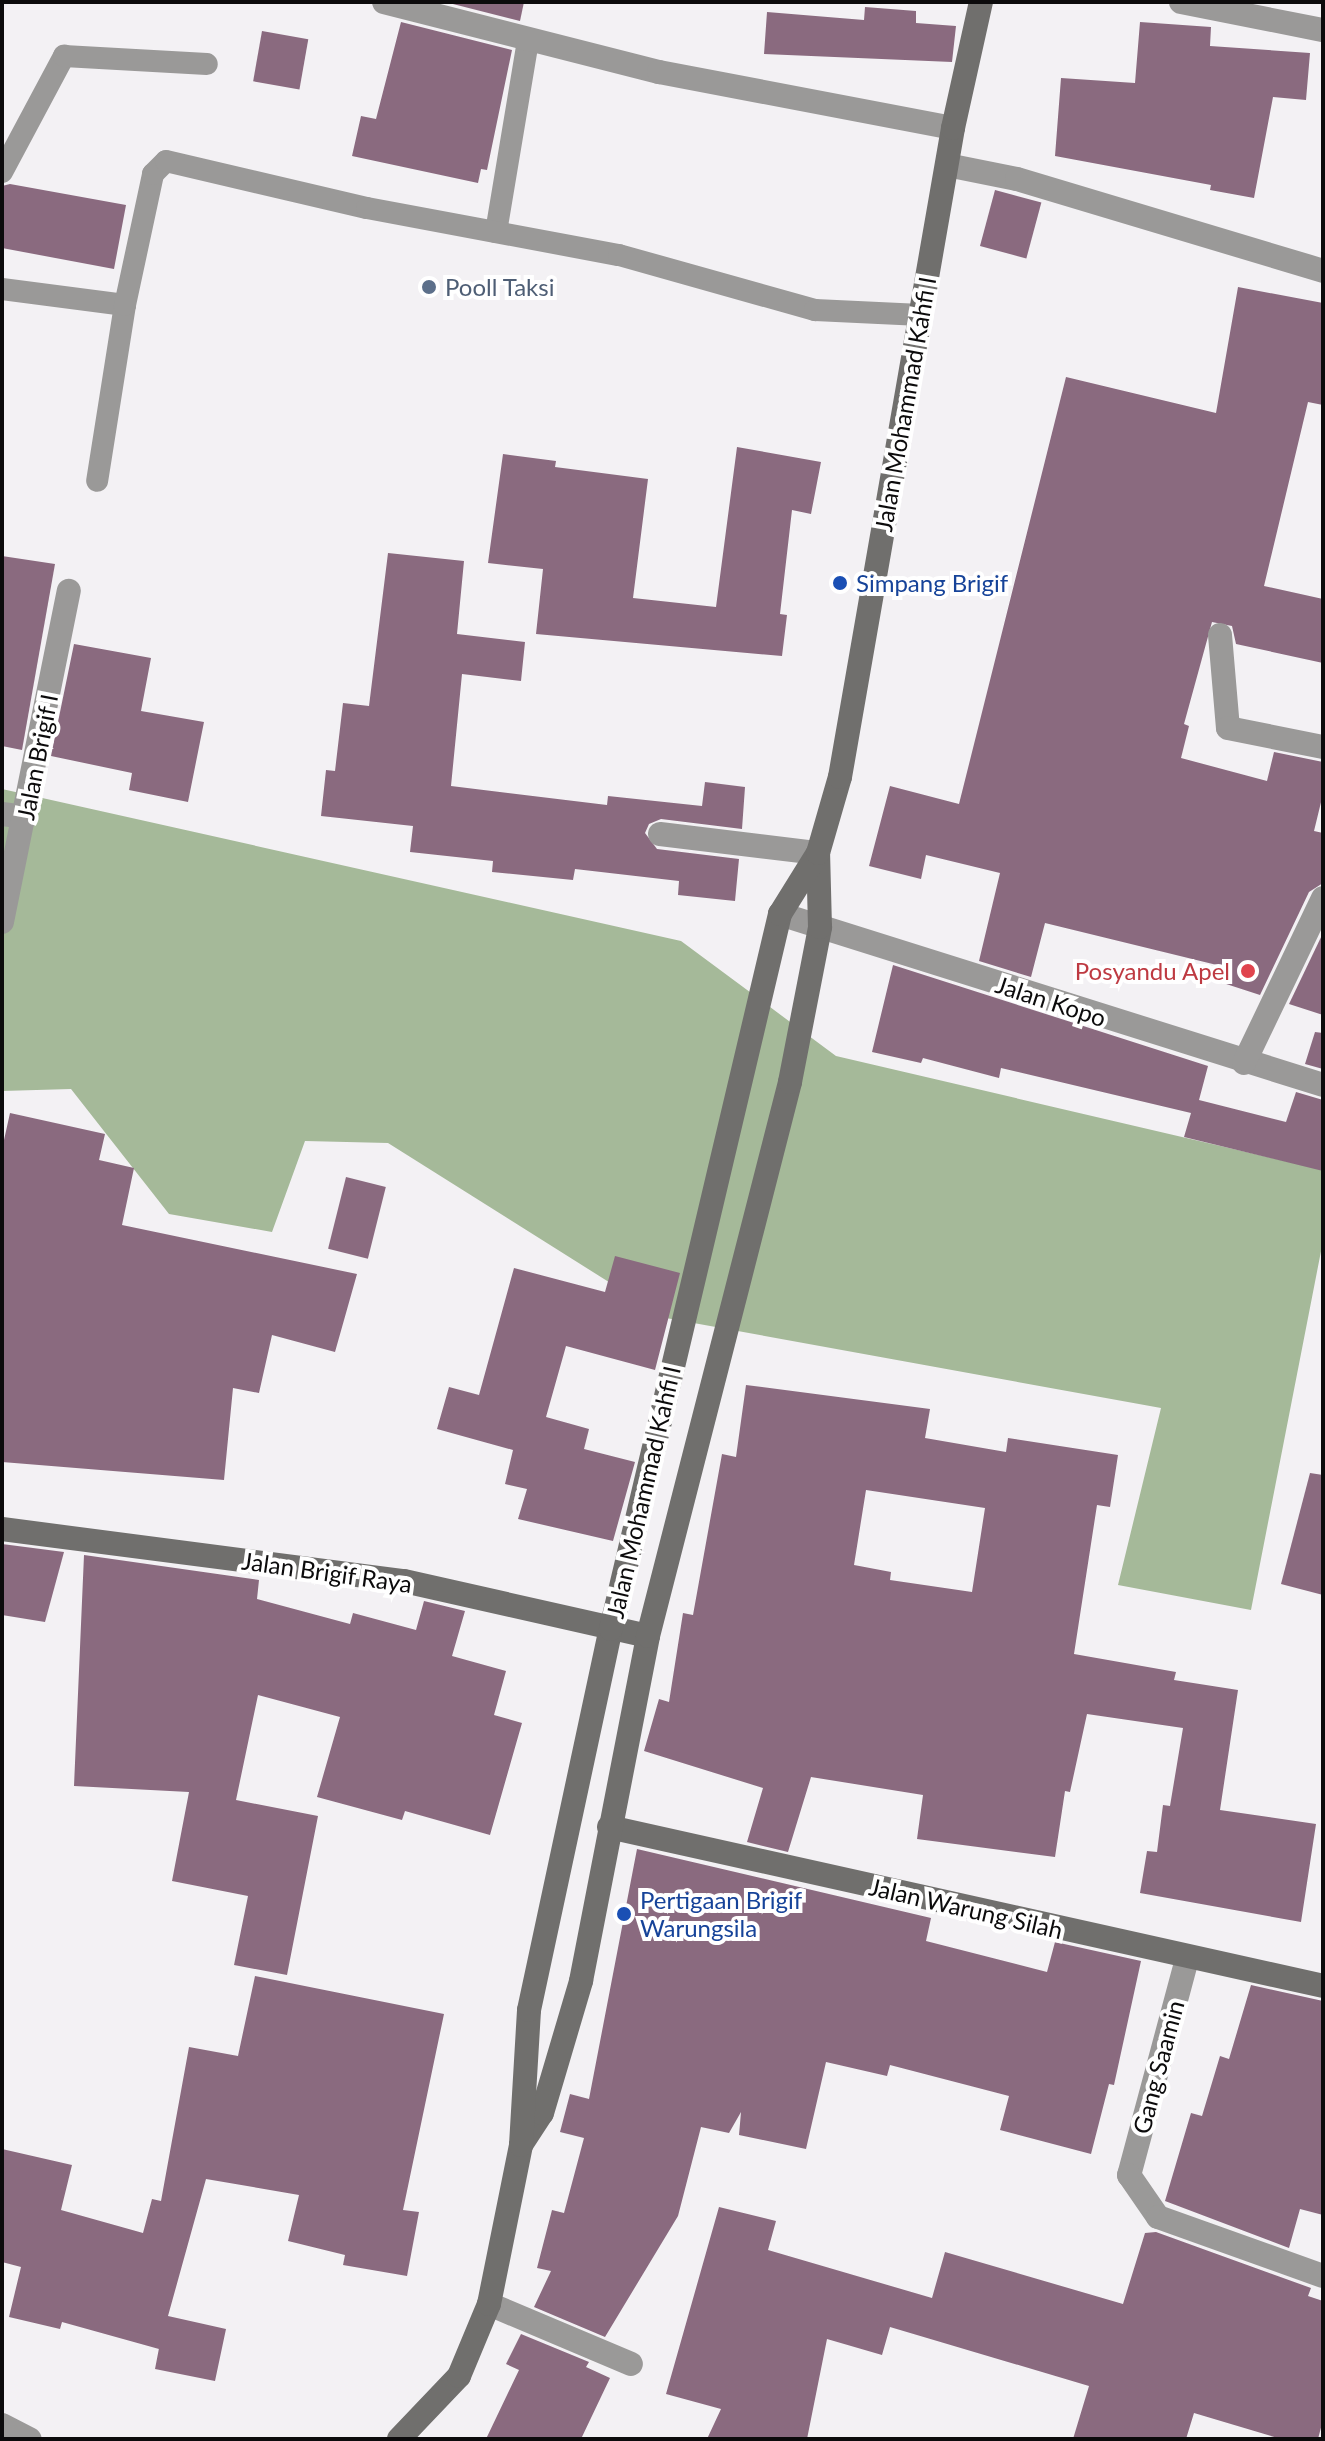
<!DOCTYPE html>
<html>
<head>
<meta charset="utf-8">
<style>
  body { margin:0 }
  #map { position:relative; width:1325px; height:2441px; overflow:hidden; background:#f3f1f4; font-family:Lato,sans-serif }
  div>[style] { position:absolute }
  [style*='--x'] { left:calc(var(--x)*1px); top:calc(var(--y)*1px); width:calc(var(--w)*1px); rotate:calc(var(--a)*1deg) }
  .forest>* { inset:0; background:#a5b999 }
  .building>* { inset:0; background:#8a6a7f; transform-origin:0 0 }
  .lane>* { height:22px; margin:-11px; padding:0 11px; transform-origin:11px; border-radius:11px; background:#9a9998 }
  .street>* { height:24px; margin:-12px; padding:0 12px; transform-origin:12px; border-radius:12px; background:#9a9998 }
  .secondary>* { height:24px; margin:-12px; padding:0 12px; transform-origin:12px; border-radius:12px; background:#706f6d }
  .dots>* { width:22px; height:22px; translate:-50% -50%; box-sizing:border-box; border:4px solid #fff; border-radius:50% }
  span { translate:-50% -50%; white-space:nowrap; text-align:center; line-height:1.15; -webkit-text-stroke:8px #fff; paint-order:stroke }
  .service-label { font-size:24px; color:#4e5e75 }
  .left { translate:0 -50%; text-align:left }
  .street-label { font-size:24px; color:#0c0b0c }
  .transit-label { font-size:24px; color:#164399 }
  .health-label { font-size:24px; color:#be3a42 }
  .right { translate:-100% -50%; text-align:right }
  .frame { position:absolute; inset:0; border:4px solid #0c0b0c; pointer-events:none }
</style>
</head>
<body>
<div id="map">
  <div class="forest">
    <div style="clip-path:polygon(2px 789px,681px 941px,836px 1056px,1323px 1170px,1323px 1241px,1251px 1610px,1118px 1585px,1161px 1408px,666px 1318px,388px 1143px,305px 1141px,272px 1232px,169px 1214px,71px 1089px,2px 1091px)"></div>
  </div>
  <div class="building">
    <div style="clip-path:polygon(445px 2px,524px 2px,520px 21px)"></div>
    <div style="clip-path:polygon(865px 7px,916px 11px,916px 23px,956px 26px,952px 62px,764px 54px,767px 12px,864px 20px)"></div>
    <div style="clip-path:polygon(401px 22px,512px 50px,487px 170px,481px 169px,478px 183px,352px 156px,361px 116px,376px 119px)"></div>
    <div style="clip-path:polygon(1140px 22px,1211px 27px,1210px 46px,1310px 53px,1306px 100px,1273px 97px,1254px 198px,1210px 190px,1211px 185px,1055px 156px,1061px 78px,1135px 83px)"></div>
    <div style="left:262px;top:31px;width:47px;height:51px;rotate:10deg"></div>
    <div style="clip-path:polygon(10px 184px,126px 205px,114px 269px,2px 248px,2px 186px)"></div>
    <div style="left:995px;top:190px;width:48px;height:58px;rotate:15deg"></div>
    <div style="clip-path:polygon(1238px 287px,1323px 303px,1323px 405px,1308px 402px,1264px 586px,1323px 599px,1323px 663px,1236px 644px,1232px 626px,1212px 622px,1184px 724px,1189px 726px,1181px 758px,1267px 781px,1274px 752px,1323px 762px,1323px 794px,1314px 831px,1323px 833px,1323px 883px,1309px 892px,1260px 995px,1220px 982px,1225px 967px,1045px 923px,1031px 977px,979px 961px,1000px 873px,926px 855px,921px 879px,869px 866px,890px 786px,959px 804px,1066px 377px,1216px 413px)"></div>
    <div style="clip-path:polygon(737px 447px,821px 462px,811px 514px,792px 510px,780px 614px,787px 615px,782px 656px,536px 634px,543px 569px,488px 563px,503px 454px,556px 461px,555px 467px,648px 479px,633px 598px,716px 607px)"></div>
    <div style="clip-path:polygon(388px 553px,464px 561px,457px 634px,525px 642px,521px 681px,462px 674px,451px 786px,607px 805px,608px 796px,702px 806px,705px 782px,745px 787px,742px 829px,661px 819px,649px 824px,645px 833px,657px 849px,739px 859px,735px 901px,678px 895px,679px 881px,575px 869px,573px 880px,492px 872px,493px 861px,410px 852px,413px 826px,321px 816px,326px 770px,335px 771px,343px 703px,369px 706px)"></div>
    <div style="clip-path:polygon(2px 556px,55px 564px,22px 750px,2px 746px)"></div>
    <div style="clip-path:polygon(74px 644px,151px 658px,141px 711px,204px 722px,188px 802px,129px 790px,132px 773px,51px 756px)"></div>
    <div style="clip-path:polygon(1323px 933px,1323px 1015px,1289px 1004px)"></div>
    <div style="clip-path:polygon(893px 965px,1208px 1066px,1199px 1100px,1286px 1122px,1296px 1092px,1323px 1100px,1323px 1171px,1184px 1137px,1191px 1113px,1001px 1068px,999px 1078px,923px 1058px,921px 1063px,872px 1052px)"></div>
    <div style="clip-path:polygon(1315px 1032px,1323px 1033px,1323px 1069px,1305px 1064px)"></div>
    <div style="clip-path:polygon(10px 1113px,105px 1134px,99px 1160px,134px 1168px,122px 1225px,357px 1274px,335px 1352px,272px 1335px,259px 1393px,233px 1388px,224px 1480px,2px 1462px,2px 1149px)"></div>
    <div style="left:346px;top:1177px;width:41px;height:74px;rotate:14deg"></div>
    <div style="clip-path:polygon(615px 1256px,680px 1273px,655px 1370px,566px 1346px,546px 1417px,589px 1429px,584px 1449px,635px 1462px,613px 1541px,518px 1519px,527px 1489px,505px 1484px,513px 1450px,437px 1429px,449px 1387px,479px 1395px,514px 1268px,605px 1292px)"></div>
    <div style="clip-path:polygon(evenodd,746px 1385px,930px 1409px,925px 1438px,1006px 1452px,1008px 1438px,1118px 1455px,1110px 1507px,1097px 1505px,1074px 1654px,1176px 1672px,1174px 1680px,1238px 1690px,1220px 1810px,1316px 1824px,1301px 1922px,1140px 1893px,1147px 1851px,1157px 1852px,1163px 1805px,1170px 1806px,1183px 1728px,1087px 1714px,1070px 1792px,1065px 1791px,1055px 1857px,917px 1839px,923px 1795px,811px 1777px,788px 1852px,747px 1842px,763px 1788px,644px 1751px,659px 1699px,669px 1702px,683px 1613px,693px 1615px,722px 1454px,736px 1457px,746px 1385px,866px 1490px,985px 1508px,972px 1592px,890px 1580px,891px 1572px,854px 1565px,866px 1490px)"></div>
    <div style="clip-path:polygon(1310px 1473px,1323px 1475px,1323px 1595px,1281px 1584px)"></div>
    <div style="clip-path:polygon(2px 1544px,64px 1552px,45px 1622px,2px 1615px)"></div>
    <div style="clip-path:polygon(84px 1555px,259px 1580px,257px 1599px,350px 1624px,353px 1613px,416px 1630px,424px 1601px,465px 1611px,452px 1656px,506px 1671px,494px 1715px,522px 1723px,490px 1835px,405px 1811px,402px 1820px,317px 1797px,340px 1717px,258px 1695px,236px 1800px,318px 1816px,287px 1975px,234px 1965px,248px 1896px,172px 1881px,189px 1792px,74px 1786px)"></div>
    <div style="clip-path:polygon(637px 1849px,931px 1918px,926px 1941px,1047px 1972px,1055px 1942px,1141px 1961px,1114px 2085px,1109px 2084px,1091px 2154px,1000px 2130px,1009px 2096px,890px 2065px,887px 2076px,826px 2062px,806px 2149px,739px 2135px,741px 2112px,729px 2133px,701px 2127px,678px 2216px,605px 2337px,534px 2307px,551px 2271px,537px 2268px,552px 2210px,564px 2213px,584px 2138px,560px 2132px,570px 2094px,589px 2099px)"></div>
    <div style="clip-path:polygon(255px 1976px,444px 2014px,403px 2210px,419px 2212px,407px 2276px,343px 2265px,345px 2255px,288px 2241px,299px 2195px,206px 2179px,168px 2316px,226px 2329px,215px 2381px,155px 2369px,160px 2343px,159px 2349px,62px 2322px,60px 2329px,9px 2317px,21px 2267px,2px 2262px,2px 2149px,72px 2165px,61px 2210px,143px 2233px,152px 2199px,161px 2201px,189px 2047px,238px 2056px)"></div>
    <div style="clip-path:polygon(1251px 1985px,1323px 2001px,1323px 2215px,1300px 2209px,1289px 2248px,1165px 2201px,1191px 2113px,1202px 2116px,1220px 2056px,1229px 2059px)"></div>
    <div style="clip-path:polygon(719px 2207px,776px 2221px,768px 2250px,932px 2298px,945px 2252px,1123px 2304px,1145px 2233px,1156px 2232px,1311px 2288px,1308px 2296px,1323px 2301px,1323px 2420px,1318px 2439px,1281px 2439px,1194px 2413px,1186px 2439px,1073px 2439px,1089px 2386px,890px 2327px,882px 2355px,827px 2339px,807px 2439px,707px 2439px,721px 2409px,666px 2394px)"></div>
    <div style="clip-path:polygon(521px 2334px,589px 2362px,586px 2367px,610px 2378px,581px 2439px,486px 2439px,519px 2370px,506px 2364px)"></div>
  </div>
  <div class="lane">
    <div style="--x:2;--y:172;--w:132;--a:-61.9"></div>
    <div style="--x:64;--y:56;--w:143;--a:3.2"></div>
    <div style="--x:496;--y:232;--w:195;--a:-80.5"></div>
    <div style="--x:2;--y:289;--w:124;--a:7.4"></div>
    <div style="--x:125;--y:305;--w:178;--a:99"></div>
    <div style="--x:125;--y:305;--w:134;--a:-77.9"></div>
    <div style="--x:153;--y:174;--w:18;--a:-45"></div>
    <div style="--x:166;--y:161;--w:206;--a:13.2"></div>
    <div style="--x:367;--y:208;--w:256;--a:10.6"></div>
    <div style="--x:619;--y:255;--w:204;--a:15.7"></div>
    <div style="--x:815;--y:310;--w:106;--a:2.7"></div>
  </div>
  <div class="street">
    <div style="--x:384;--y:2;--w:284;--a:14.3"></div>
    <div style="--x:659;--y:72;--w:299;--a:10.8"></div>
    <div style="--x:1181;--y:2;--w:145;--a:11.2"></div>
    <div style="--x:947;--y:165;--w:71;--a:11.3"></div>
    <div style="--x:1017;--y:179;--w:320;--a:16.7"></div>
    <div style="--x:1220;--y:635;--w:93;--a:85.1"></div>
    <div style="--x:1228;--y:728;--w:97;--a:11.3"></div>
    <div style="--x:2;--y:814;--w:24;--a:7"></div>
    <div style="--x:660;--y:834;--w:159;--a:6.9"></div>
    <div style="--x:780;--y:914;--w:569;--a:17.48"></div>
    <div style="--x:2;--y:922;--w:338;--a:-78.6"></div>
    <div style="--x:1244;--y:1063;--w:183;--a:-64.4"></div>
    <div style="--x:1187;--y:1959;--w:224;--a:105"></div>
    <div style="--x:1129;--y:2175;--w:51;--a:55.4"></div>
    <div style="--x:1158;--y:2217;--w:175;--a:19.7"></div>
    <div style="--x:489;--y:2304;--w:154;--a:22.9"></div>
    <div style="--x:2;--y:2425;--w:31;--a:27"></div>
  </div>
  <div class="secondary">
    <div style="--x:2;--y:1529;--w:405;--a:7.4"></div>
    <div style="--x:404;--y:1581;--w:250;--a:12.7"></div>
    <div style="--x:609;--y:1827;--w:731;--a:12.55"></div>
    <div style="--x:521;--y:2145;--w:38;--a:-57"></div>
    <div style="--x:542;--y:2113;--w:138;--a:-73.5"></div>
    <div style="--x:581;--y:1981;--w:351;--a:-79"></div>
    <div style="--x:648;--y:1636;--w:572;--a:-75.62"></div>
    <div style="--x:790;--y:1082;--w:158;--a:-79"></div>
    <div style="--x:820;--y:927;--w:74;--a:-91.5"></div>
    <div style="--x:399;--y:2439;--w:87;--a:-46.4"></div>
    <div style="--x:459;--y:2376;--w:78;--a:-67.4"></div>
    <div style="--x:489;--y:2304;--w:162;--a:-78.6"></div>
    <div style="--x:521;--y:2145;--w:135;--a:-86.6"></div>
    <div style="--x:529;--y:2010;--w:390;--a:-77.9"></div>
    <div style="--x:611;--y:1629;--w:735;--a:-76.7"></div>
    <div style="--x:780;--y:914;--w:72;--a:-58.1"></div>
    <div style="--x:818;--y:853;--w:79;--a:-73.9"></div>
    <div style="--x:840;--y:777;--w:659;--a:-80.12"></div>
    <div style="--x:953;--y:128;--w:129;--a:-77.5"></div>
  </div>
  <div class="dots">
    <div style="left:429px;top:287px;background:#5c6f8a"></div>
    <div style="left:840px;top:583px;background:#1a4fb4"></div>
    <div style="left:1248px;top:971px;background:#e0444e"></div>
    <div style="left:624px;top:1914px;background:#1a4fb4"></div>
  </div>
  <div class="service-label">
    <span class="left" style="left:445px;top:287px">Pooll Taksi</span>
  </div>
  <div class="street-label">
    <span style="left:905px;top:404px;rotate:-80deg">Jalan Mohammad Kahfi I</span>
    <span style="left:37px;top:757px;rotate:-79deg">Jalan Brigif I</span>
    <span style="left:1051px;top:1001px;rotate:18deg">Jalan Kopo</span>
    <span style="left:643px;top:1492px;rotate:-77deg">Jalan Mohammad Kahfi I</span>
    <span style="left:327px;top:1572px;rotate:8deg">Jalan Brigif Raya</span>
    <span style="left:966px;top:1908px;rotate:13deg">Jalan Warung Silah</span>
    <span style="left:1158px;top:2067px;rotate:-75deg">Gang Saamin</span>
  </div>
  <div class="transit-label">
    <span class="left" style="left:856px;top:583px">Simpang Brigif</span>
    <span class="left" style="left:640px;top:1914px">Pertigaan Brigif<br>Warungsila</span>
  </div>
  <div class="health-label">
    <span class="right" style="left:1230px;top:971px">Posyandu Apel</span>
  </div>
  <div class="frame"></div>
</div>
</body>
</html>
